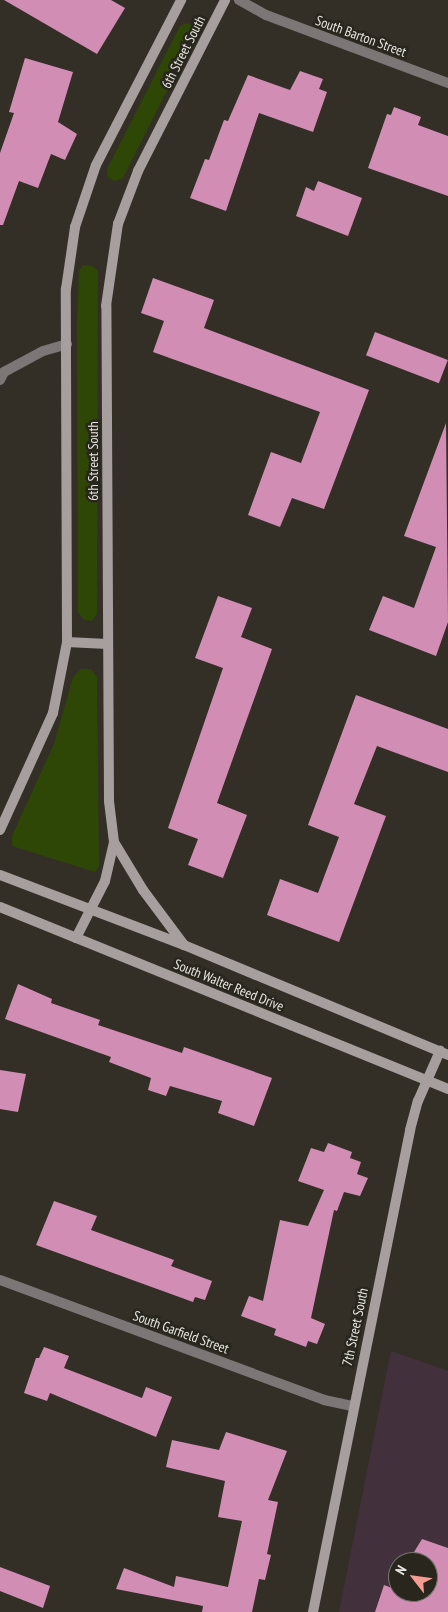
<!DOCTYPE html>
<html>
<head>
<meta charset="utf-8">
<style>
  body { margin:0 }
  #map { position:relative; width:448px; height:1612px; overflow:hidden; background:#332f27; font-family:"PT Sans Narrow",sans-serif }
  div>[style] { position:absolute }
  [style*='--x'] { left:calc(var(--x)*1px); top:calc(var(--y)*1px); width:calc(var(--w)*1px); rotate:calc(var(--a)*1deg) }
  .education>* { inset:0; background:#42313c }
  .green>* { inset:0; background:#2e4706 }
  .building>* { inset:0; background:#d28db5; transform-origin:0 0 }
  .lane>* { height:10px; margin:-5px; padding:0 5px; transform-origin:5px; border-radius:5px; background:#7c7676 }
  .street>* { height:10px; margin:-5px; padding:0 5px; transform-origin:5px; border-radius:5px; background:#7c7676 }
  .secondary>* { height:10px; margin:-5px; padding:0 5px; transform-origin:5px; border-radius:5px; background:#a79e9e }
  span { translate:-50% -50%; white-space:nowrap; text-align:center; line-height:1.15; -webkit-text-stroke:5px #29261d; paint-order:stroke }
  .street-label { font-size:14px; color:#e8e6e0 }
  .north { position:absolute; left:388px; top:1552px; width:50px; height:50px; box-sizing:border-box; background:#29261d; border:1px solid #75736b; border-radius:50%; rotate:300deg; font-size:14px; font-weight:700; line-height:20px; text-align:center; color:#e8e6e0 }
  .north::after { content:''; display:block; margin:auto; width:18px; height:22px; background:#f59c93; clip-path:polygon(50% 0,100% 100%,50% 72%,0 100%) }
</style>
</head>
<body>
<div id="map">
  <div class="education">
    <div style="clip-path:polygon(evenodd,391px 1351px,448px 1371px,448px 1612px,339px 1612px,391px 1351px,398px 1562px,428px 1562px,428px 1592px,398px 1592px,398px 1562px)"></div>
  </div>
  <div class="green">
    <div style="clip-path:polygon(187px 23px,194px 27px,195px 35px,123px 178px,115px 181px,108px 178px,107px 169px,180px 26px)"></div>
    <div style="clip-path:polygon(83px 265px,92px 266px,98px 271px,97px 614px,92px 621px,84px 620px,78px 612px,77px 325px,79px 271px)"></div>
    <div style="clip-path:polygon(81px 669px,91px 669px,97px 677px,99px 866px,95px 872px,12px 846px,12px 836px,54px 744px,73px 677px)"></div>
  </div>
  <div class="building">
    <div style="clip-path:polygon(4px 0,111px 0,125px 8px,97px 54px)"></div>
    <div style="clip-path:polygon(25px 58px,73px 72px,58px 122px,77px 134px,65px 160px,51px 154px,38px 188px,19px 181px,3px 225px,0 225px,0 153px,14px 113px,9px 112px)"></div>
    <div style="clip-path:polygon(300px 71px,323px 79px,319px 89px,327px 92px,313px 132px,259px 113px,226px 211px,190px 198px,205px 159px,209px 160px,224px 120px,228px 121px,248px 75px,290px 90px)"></div>
    <div style="clip-path:polygon(394px 107px,421px 117px,418px 125px,448px 136px,448px 196px,368px 168px,387px 114px,391px 115px)"></div>
    <div style="clip-path:polygon(318px 181px,362px 198px,348px 236px,296px 216px,306px 187px,314px 191px)"></div>
    <div style="clip-path:polygon(153px 278px,214px 300px,204px 328px,369px 390px,324px 509px,292px 498px,280px 527px,248px 515px,271px 452px,301px 463px,320px 412px,153px 352px,164px 321px,141px 313px)"></div>
    <div style="left:375px;top:332px;width:78px;height:25px;rotate:21deg"></div>
    <div style="clip-path:polygon(446px 423px,448px 622px,436px 656px,369px 630px,383px 596px,414px 608px,436px 547px,404px 536px)"></div>
    <div style="clip-path:polygon(218px 596px,252px 608px,241px 637px,272px 649px,217px 803px,247px 815px,223px 878px,188px 865px,198px 839px,168px 828px,223px 668px,195px 658px)"></div>
    <div style="clip-path:polygon(356px 695px,448px 729px,448px 772px,377px 746px,354px 804px,386px 816px,339px 942px,267px 915px,280px 879px,318px 893px,339px 837px,308px 825px)"></div>
    <div style="clip-path:polygon(18px 984px,52px 999px,51px 1003px,100px 1020px,98px 1025px,182px 1053px,184px 1047px,272px 1078px,254px 1126px,218px 1113px,222px 1101px,170px 1086px,166px 1096px,148px 1090px,151px 1078px,109px 1062px,111px 1057px,5px 1019px)"></div>
    <div style="clip-path:polygon(0 1070px,26px 1074px,18px 1112px,0 1109px)"></div>
    <div style="clip-path:polygon(328px 1143px,352px 1152px,350px 1158px,361px 1162px,357px 1174px,368px 1178px,360px 1196px,344px 1192px,337px 1211px,334px 1210px,311px 1318px,325px 1324px,317px 1344px,308px 1341px,306px 1347px,274px 1335px,276px 1329px,241px 1316px,249px 1296px,263px 1301px,280px 1220px,308px 1226px,324px 1190px,298px 1181px,311px 1148px,324px 1152px)"></div>
    <div style="clip-path:polygon(54px 1201px,97px 1216px,91px 1230px,174px 1260px,171px 1266px,212px 1281px,205px 1300px,195px 1297px,193px 1302px,36px 1245px)"></div>
    <div style="clip-path:polygon(44px 1347px,69px 1356px,64px 1368px,142px 1398px,146px 1387px,172px 1397px,156px 1437px,50px 1393px,47px 1401px,24px 1393px,36px 1358px,39px 1358px)"></div>
    <div style="clip-path:polygon(226px 1432px,287px 1451px,268px 1500px,278px 1502px,267px 1554px,271px 1555px,265px 1580px,259px 1579px,252px 1612px,202px 1612px,203px 1606px,116px 1589px,124px 1568px,174px 1587px,176px 1576px,228px 1587px,242px 1521px,218px 1517px,225px 1481px,166px 1467px,172px 1440px,219px 1450px)"></div>
    <div style="clip-path:polygon(422px 1539px,448px 1548px,448px 1612px,375px 1612px,384px 1585px,392px 1588px,398px 1578px,398px 1592px,428px 1592px,428px 1562px,408px 1562px)"></div>
    <div style="clip-path:polygon(0 1567px,50px 1586px,43px 1608px,0 1591px)"></div>
  </div>
  <div class="lane">
    <div style="--x:0;--y:380;--w:9;--a:-63"></div>
    <div style="--x:4;--y:372;--w:44;--a:-28.3"></div>
    <div style="--x:43;--y:351;--w:25;--a:-16"></div>
  </div>
  <div class="street">
    <div style="--x:239;--y:0;--w:31;--a:29"></div>
    <div style="--x:266;--y:15;--w:194;--a:20.5"></div>
    <div style="--x:0;--y:1280;--w:346;--a:20.3"></div>
    <div style="--x:324;--y:1400;--w:30;--a:12"></div>
  </div>
  <div class="secondary">
    <div style="--x:67;--y:642;--w:40;--a:2.9"></div>
    <div style="--x:0;--y:830;--w:128;--a:-65.6"></div>
    <div style="--x:53;--y:713;--w:72;--a:-78.8"></div>
    <div style="--x:67;--y:642;--w:353;--a:-90.2"></div>
    <div style="--x:66;--y:289;--w:63;--a:-81.7"></div>
    <div style="--x:75;--y:227;--w:65;--a:-71.3"></div>
    <div style="--x:96;--y:165;--w:186;--a:-62.7"></div>
    <div style="--x:114;--y:842;--w:56;--a:58.9"></div>
    <div style="--x:143;--y:890;--w:69;--a:53.3"></div>
    <div style="--x:0;--y:875;--w:197;--a:20.8"></div>
    <div style="--x:184;--y:945;--w:286;--a:22.6"></div>
    <div style="--x:0;--y:907;--w:484;--a:22.1"></div>
    <div style="--x:76;--y:938;--w:64;--a:-63"></div>
    <div style="--x:105;--y:881;--w:40;--a:-77"></div>
    <div style="--x:114;--y:842;--w:41;--a:-97"></div>
    <div style="--x:109;--y:801;--w:495;--a:-90.3"></div>
    <div style="--x:106;--y:306;--w:83;--a:-81.7"></div>
    <div style="--x:118;--y:224;--w:57;--a:-69.3"></div>
    <div style="--x:138;--y:171;--w:192;--a:-63"></div>
    <div style="--x:313;--y:1612;--w:492;--a:-78.6"></div>
    <div style="--x:410;--y:1130;--w:30;--a:-75"></div>
    <div style="--x:418;--y:1101;--w:55;--a:-66.3"></div>
  </div>
  <div class="street-label">
    <span style="left:361px;top:36px;rotate:20deg">South Barton Street</span>
    <span style="left:183px;top:52px;rotate:-63deg">6th Street South</span>
    <span style="left:93px;top:461px;rotate:-90deg">6th Street South</span>
    <span style="left:229px;top:985px;rotate:22deg">South Walter Reed Drive</span>
    <span style="left:355px;top:1327px;rotate:-78deg">7th Street South</span>
    <span style="left:181px;top:1332px;rotate:20deg">South Garfield Street</span>
  </div>
  <div class="north">N</div>
</div>
</body>
</html>
